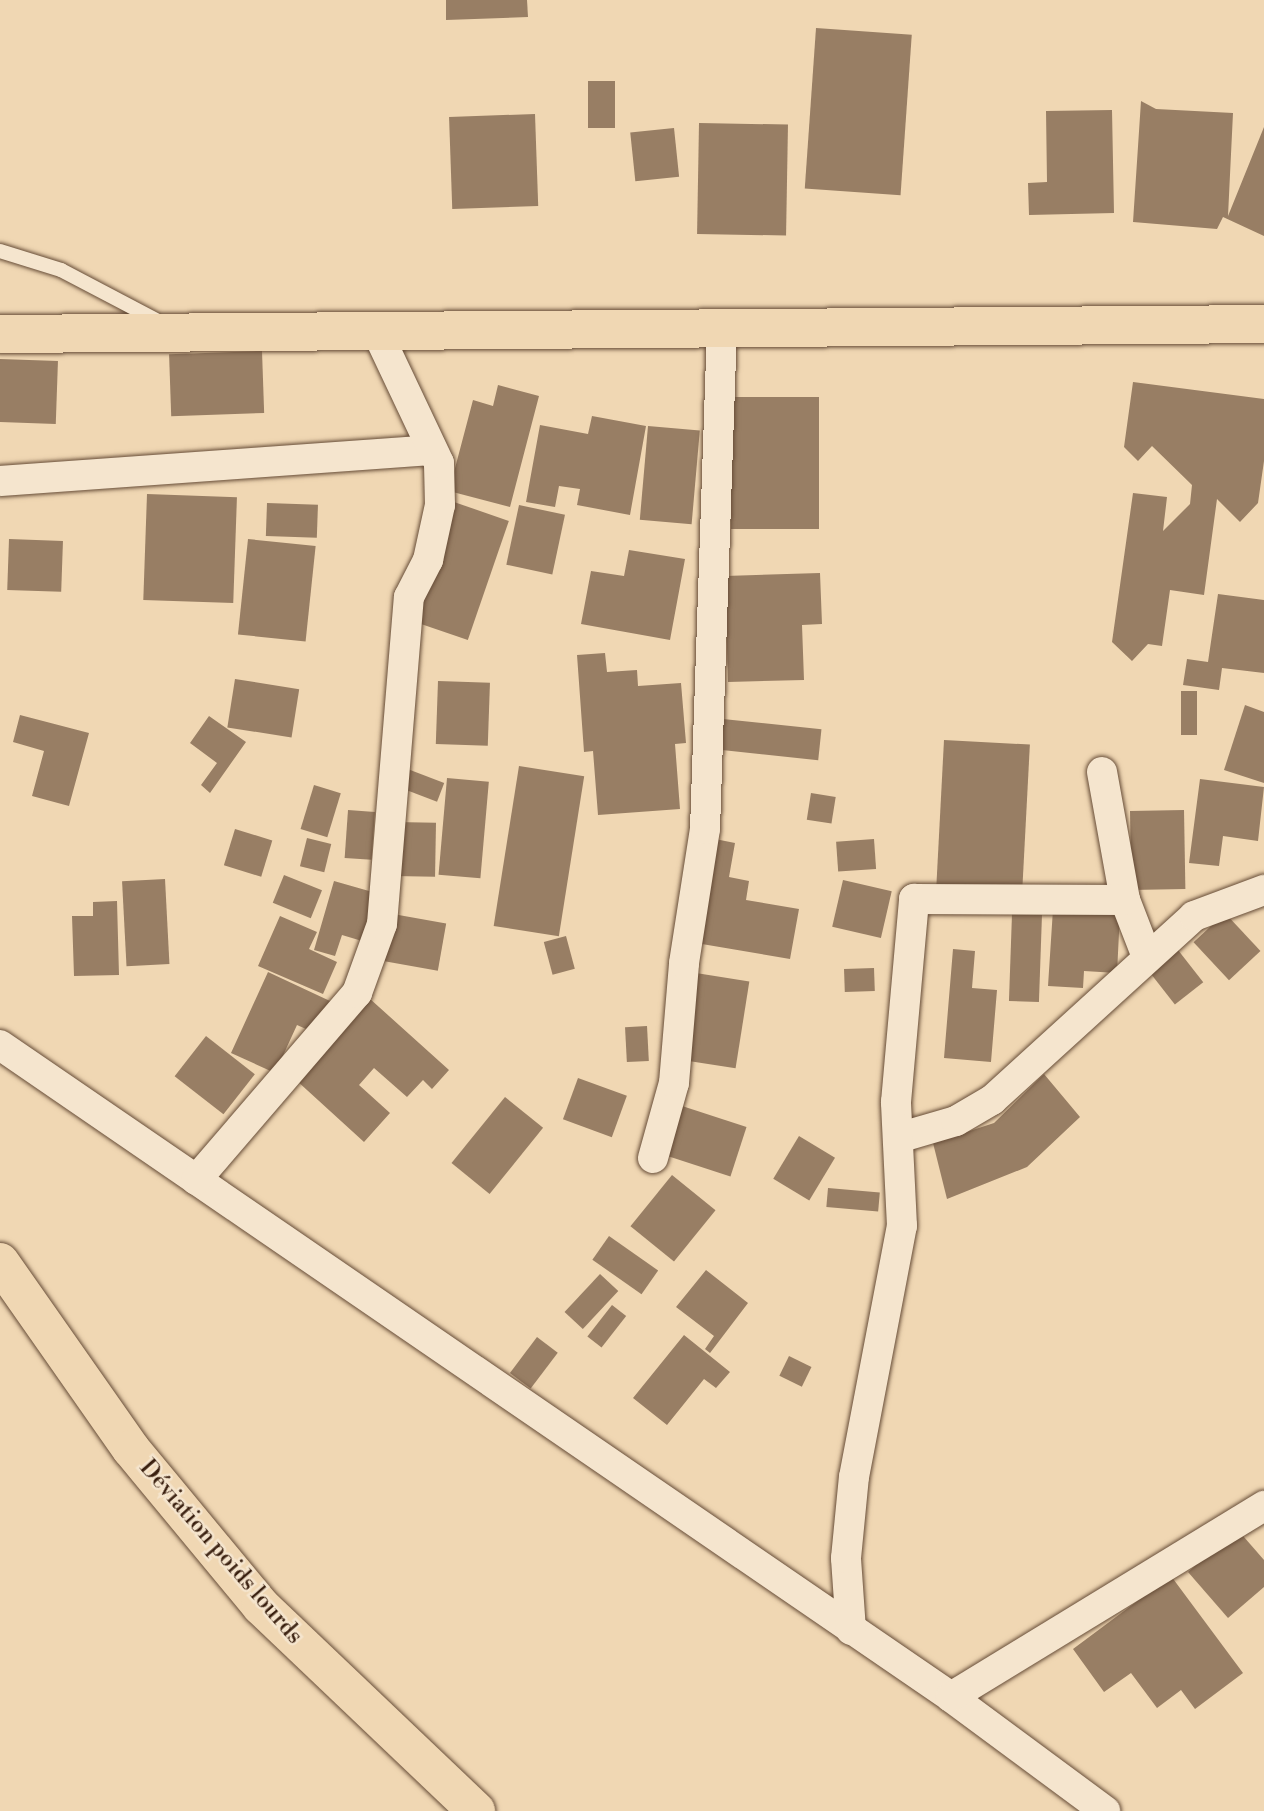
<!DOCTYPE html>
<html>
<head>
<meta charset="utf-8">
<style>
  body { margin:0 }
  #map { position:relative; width:1264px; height:1811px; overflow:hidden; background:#f0d7b3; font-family:"Libre Bodoni",serif }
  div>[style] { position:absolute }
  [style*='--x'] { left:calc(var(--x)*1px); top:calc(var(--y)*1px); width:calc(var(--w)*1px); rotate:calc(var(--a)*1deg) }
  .building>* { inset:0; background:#987e64; transform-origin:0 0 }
  .roads { filter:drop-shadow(0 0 2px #664c37) drop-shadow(0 0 2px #664c37) }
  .lane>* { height:14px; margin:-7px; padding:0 7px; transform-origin:7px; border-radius:7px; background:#f5e5ce }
  .street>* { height:30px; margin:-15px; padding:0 15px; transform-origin:15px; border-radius:15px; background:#f5e5ce }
  .primary>* { height:38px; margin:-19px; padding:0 19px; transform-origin:19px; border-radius:19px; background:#f0d7b3 }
  .highway>* { height:38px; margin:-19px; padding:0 19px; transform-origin:19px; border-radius:19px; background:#f0d7b3 }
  span { translate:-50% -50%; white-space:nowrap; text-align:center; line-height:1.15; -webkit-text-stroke:5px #f5e5ce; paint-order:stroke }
  .street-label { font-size:23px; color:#381e0e }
</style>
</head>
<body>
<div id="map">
  <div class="building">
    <div style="clip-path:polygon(446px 0,527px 0,528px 17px,446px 20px)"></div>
    <div style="left:816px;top:28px;width:96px;height:161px;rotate:4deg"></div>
    <div style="left:588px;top:81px;width:27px;height:47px"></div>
    <div style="clip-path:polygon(1141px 101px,1156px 109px,1233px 113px,1228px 216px,1264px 127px,1264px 236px,1223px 217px,1217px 229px,1133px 222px)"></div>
    <div style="clip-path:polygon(1112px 110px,1114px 213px,1029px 215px,1028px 183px,1047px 182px,1046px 111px)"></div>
    <div style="left:535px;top:114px;width:92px;height:86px;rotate:88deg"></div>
    <div style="left:699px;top:123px;width:89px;height:111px;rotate:1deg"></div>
    <div style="left:674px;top:128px;width:49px;height:44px;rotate:84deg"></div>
    <div style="left:262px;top:351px;width:62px;height:93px;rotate:88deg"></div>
    <div style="left:0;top:359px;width:58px;height:63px;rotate:2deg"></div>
    <div style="clip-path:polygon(1133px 382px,1264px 399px,1264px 461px,1258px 503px,1240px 522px,1217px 499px,1204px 595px,1170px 590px,1162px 646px,1148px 644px,1132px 661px,1112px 642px,1133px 493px,1167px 497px,1163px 531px,1190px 504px,1192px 485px,1152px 446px,1138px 461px,1124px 447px)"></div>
    <div style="clip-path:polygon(498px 385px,539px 396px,510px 507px,449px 491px,473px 400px,493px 406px)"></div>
    <div style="left:819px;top:397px;width:132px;height:88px;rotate:90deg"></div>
    <div style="clip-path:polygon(592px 416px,646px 426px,630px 515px,577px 505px,580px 489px,559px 486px,555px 507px,526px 502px,540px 425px,588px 434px)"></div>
    <div style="left:648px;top:426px;width:52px;height:94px;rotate:5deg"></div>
    <div style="left:147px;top:494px;width:90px;height:106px;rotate:2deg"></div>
    <div style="left:454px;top:502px;width:58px;height:126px;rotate:19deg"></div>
    <div style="left:267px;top:503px;width:51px;height:33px;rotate:2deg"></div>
    <div style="left:519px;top:505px;width:47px;height:61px;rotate:12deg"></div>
    <div style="left:9px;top:539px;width:54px;height:51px;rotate:2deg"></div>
    <div style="left:248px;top:539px;width:68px;height:96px;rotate:6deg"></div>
    <div style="clip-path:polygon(629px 550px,685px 559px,670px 640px,581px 624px,591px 571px,624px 576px)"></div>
    <div style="clip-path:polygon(820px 573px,822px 624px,802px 625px,804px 680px,728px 682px,725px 576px)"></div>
    <div style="clip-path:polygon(1218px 594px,1264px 600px,1264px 673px,1222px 668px,1219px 690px,1183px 685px,1187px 659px,1208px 662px)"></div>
    <div style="clip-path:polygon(605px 653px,607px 672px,637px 670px,638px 686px,681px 683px,686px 743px,675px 744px,680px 809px,598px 815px,593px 751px,584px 752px,577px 655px)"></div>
    <div style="left:235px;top:679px;width:65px;height:49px;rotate:9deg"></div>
    <div style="left:438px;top:681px;width:52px;height:63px;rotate:2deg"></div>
    <div style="left:1181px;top:691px;width:16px;height:44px"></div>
    <div style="clip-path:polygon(1245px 705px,1264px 712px,1264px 783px,1224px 770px)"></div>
    <div style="clip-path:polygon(20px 715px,89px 733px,69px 806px,32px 796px,44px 751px,13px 742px)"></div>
    <div style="clip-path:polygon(209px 716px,246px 742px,210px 793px,201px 785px,217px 763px,190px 743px)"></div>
    <div style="left:723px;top:719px;width:99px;height:31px;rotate:6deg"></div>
    <div style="left:944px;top:740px;width:86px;height:145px;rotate:3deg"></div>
    <div style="left:519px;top:766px;width:66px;height:162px;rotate:9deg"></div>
    <div style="left:405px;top:768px;width:42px;height:20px;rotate:21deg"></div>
    <div style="left:447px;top:778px;width:42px;height:97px;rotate:5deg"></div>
    <div style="clip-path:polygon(1200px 779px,1264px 787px,1258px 841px,1223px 836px,1219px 866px,1189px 863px)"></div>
    <div style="left:314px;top:785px;width:28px;height:46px;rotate:17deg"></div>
    <div style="left:811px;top:793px;width:25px;height:27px;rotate:9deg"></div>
    <div style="left:348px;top:810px;width:27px;height:48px;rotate:4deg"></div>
    <div style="left:1184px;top:810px;width:79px;height:54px;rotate:89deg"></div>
    <div style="left:395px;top:822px;width:41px;height:54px;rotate:1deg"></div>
    <div style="left:235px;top:829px;width:39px;height:38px;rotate:17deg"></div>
    <div style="left:307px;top:838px;width:25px;height:29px;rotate:14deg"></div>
    <div style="clip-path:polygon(715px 839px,735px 843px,729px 877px,749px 881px,746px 900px,799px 909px,790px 959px,696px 943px)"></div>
    <div style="left:874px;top:839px;width:30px;height:38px;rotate:86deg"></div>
    <div style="left:284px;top:875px;width:41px;height:30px;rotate:22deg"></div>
    <div style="left:165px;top:879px;width:85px;height:43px;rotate:87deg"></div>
    <div style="left:843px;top:880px;width:50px;height:48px;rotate:13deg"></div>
    <div style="clip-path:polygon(334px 881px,376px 893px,362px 941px,342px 935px,335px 956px,314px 950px)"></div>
    <div style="clip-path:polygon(117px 901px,119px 975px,74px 976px,72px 916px,93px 916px,93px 902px)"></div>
    <div style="clip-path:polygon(1053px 909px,1120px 913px,1117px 973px,1084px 971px,1083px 988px,1048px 986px)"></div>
    <div style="left:1225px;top:913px;width:52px;height:43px;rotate:47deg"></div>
    <div style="left:393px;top:914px;width:54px;height:48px;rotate:10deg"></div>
    <div style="left:1012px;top:914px;width:30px;height:87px;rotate:2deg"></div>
    <div style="clip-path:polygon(280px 916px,317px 932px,309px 949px,337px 962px,323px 994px,258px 966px)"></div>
    <div style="left:566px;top:936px;width:34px;height:23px;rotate:75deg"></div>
    <div style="clip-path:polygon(953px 949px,975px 951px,972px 988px,997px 990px,991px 1062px,944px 1058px)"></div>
    <div style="left:1178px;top:950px;width:41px;height:36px;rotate:52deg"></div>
    <div style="left:874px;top:968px;width:23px;height:30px;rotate:88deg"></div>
    <div style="clip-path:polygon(268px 972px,330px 1001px,315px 1033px,297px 1025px,275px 1073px,231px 1053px)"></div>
    <div style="left:696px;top:973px;width:54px;height:88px;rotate:9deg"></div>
    <div style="clip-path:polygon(369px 998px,449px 1070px,432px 1089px,423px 1080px,407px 1097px,374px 1068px,359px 1085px,390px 1113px,364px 1142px,296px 1080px)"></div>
    <div style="left:647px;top:1026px;width:35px;height:22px;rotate:87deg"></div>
    <div style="left:206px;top:1036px;width:62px;height:51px;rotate:38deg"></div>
    <div style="clip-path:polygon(1044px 1074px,1080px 1117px,1027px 1167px,947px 1199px,933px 1143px,994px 1123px)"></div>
    <div style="left:578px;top:1078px;width:52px;height:44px;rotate:20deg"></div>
    <div style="left:505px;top:1097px;width:49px;height:85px;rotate:39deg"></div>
    <div style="left:679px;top:1105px;width:71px;height:52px;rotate:18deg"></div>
    <div style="left:799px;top:1136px;width:42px;height:50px;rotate:31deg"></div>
    <div style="left:672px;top:1175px;width:56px;height:66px;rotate:39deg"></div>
    <div style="left:828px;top:1188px;width:52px;height:19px;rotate:5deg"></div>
    <div style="left:609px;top:1236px;width:60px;height:29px;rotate:35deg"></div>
    <div style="clip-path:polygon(706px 1270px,748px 1303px,710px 1353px,705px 1349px,714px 1336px,676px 1307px)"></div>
    <div style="left:600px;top:1274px;width:25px;height:52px;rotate:43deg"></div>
    <div style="left:612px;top:1305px;width:18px;height:40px;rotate:38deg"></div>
    <div style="clip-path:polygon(684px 1335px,730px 1372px,716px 1388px,704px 1379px,667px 1425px,633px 1398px)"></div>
    <div style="left:537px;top:1337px;width:26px;height:45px;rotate:37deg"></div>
    <div style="left:789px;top:1356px;width:25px;height:22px;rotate:26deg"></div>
    <div style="clip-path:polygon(1237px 1529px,1264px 1560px,1264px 1587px,1228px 1618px,1188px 1572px)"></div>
    <div style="clip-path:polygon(1171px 1576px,1243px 1673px,1195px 1709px,1181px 1690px,1157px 1708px,1131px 1673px,1104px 1692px,1073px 1649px)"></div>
  </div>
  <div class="roads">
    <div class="lane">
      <div style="--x:0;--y:251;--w:64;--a:17.3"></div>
      <div style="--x:61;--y:270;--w:110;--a:27.7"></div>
    </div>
    <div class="street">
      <div style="--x:0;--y:481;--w:431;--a:-4.1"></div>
      <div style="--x:1102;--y:772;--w:130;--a:79.8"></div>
      <div style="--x:1125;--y:900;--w:61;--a:68.9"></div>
      <div style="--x:0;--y:1045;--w:1153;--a:34.43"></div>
      <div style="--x:951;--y:1697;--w:192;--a:36.5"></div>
      <div style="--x:898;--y:1138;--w:60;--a:-16.3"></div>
      <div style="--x:956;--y:1121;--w:42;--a:-30.3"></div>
      <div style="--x:992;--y:1100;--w:273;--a:-42.3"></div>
      <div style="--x:1194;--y:916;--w:75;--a:-20.4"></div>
      <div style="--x:653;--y:1158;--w:78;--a:-74.4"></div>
      <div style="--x:674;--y:1083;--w:120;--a:-85.2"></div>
      <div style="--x:684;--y:963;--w:136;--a:-81.1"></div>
      <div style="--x:705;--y:829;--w:503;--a:-88.06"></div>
      <div style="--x:196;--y:1180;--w:247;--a:-49.3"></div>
      <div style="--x:357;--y:993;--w:73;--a:-70.1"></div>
      <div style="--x:382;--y:924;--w:328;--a:-85.3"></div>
      <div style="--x:409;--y:597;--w:42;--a:-62.8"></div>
      <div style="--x:428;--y:560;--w:56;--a:-77.7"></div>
      <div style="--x:440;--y:505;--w:42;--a:-91.4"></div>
      <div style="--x:439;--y:463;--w:143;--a:-115.3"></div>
      <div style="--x:851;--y:1630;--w:72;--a:-94"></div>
      <div style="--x:846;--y:1558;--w:81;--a:-84.4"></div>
      <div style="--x:854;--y:1477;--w:256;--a:-79.2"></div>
      <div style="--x:902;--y:1226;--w:124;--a:-92.8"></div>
      <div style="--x:896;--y:1102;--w:204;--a:-84.9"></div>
      <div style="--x:914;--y:899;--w:211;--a:0.3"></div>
      <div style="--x:951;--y:1697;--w:367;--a:-31.4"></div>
    </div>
    <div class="primary">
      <div style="--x:0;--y:1262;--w:228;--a:55"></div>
      <div style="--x:131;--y:1449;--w:204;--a:50.4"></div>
      <div style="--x:261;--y:1606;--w:297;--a:43.6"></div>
    </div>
    <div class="highway">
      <div style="--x:0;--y:334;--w:1264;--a:-0.45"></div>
    </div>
  </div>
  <div class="street-label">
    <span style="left:221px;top:1552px;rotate:49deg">Déviation poids lourds</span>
  </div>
</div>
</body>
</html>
